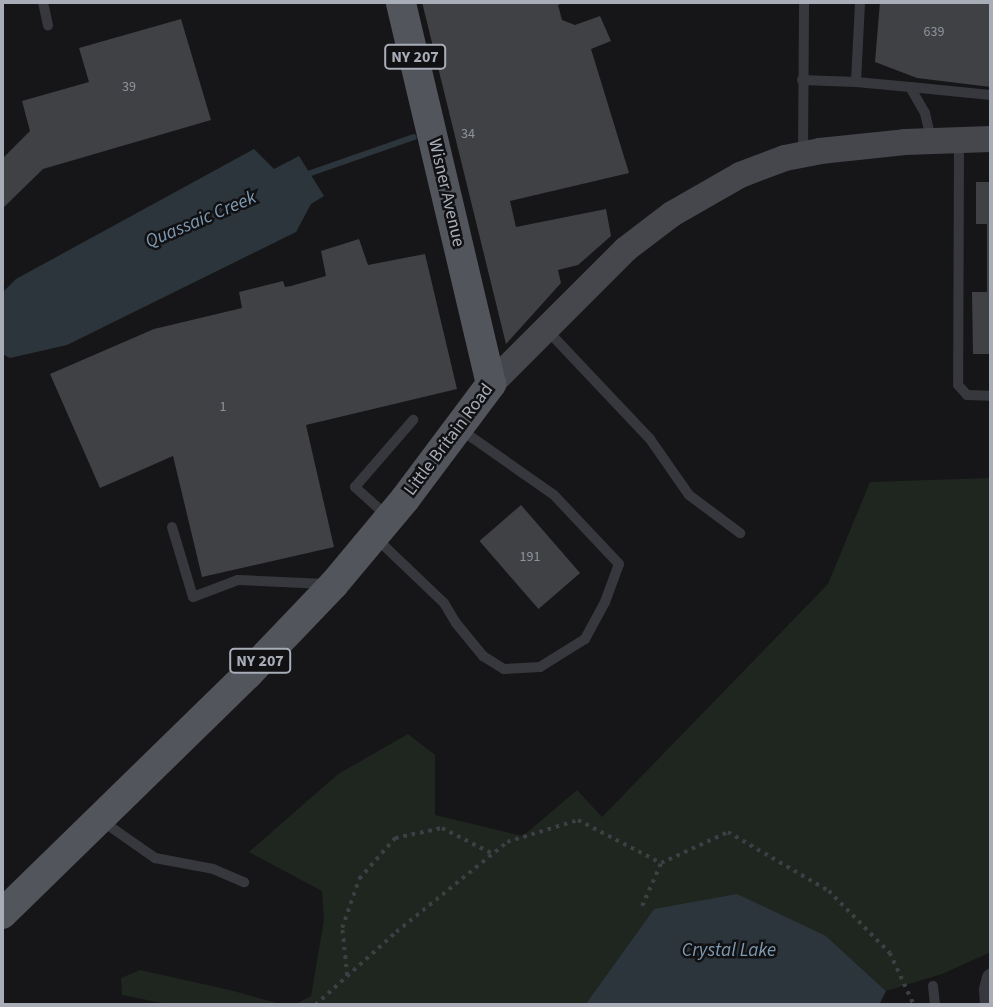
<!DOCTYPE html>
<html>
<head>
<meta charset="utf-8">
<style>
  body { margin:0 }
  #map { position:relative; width:993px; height:1007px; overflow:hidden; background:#161618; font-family:"Source Sans 3",sans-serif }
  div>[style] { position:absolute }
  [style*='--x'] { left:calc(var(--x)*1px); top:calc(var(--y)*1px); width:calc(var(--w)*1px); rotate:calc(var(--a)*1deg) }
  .green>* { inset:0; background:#1e261f }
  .water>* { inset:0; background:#2c353c }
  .stream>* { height:6px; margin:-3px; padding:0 3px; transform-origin:3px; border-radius:3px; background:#2c353c }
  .building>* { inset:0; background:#404145; transform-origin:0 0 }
  .path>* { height:3.5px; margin-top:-1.75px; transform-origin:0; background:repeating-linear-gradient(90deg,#3d3f44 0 3.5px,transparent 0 8.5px) }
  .lane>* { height:10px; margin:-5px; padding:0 5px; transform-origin:5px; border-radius:5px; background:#37383d }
  .street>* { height:19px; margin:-9.5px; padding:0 9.5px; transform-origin:9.5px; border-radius:9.5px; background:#37383d }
  .secondary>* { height:26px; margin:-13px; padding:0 13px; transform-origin:13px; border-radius:13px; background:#45474d }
  .primary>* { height:30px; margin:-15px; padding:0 15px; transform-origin:15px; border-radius:15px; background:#53555c }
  span { translate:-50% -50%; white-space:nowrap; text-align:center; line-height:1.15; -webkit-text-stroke:5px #111113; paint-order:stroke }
  .number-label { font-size:14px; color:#8e929b }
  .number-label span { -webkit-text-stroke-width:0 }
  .shield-label span { padding:2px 5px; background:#111113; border:2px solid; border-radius:5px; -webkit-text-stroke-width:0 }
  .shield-label { font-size:16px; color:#a8adb8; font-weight:700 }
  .street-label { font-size:18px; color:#a8adb8 }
  .water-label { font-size:19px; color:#7f9bb3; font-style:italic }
  .frame { position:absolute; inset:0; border:4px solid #a8adb8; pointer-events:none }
</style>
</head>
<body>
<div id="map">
  <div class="green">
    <div style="clip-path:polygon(991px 478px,991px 952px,942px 974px,886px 991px,826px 936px,654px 909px,585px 1005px,294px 1005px,311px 996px,324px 920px,322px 891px,249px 852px,338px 774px,408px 734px,435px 755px,435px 815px,523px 836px,577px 790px,602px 817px,828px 584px,870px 482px)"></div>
    <div style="clip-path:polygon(140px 970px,230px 990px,284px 1005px,172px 1005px,122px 995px,121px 978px)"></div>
  </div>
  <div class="water">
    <div style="clip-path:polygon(254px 149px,274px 169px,299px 156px,324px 196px,311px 204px,296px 232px,67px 345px,10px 358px,2px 354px,2px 293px,16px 279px)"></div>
    <div style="clip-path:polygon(737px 894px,826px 936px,886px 991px,879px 1005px,585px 1005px,654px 909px)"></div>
  </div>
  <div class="stream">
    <div style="--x:305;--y:175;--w:115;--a:-19.2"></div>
  </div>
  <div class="building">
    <div style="clip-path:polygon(422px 2px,566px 2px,558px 5px,562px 20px,575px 25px,600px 16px,611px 41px,591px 49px,629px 173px,510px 201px,516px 227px,606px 209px,611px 236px,578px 265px,558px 270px,561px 283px,506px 344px)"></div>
    <div style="clip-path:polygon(880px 2px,991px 2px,991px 87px,917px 78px,875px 62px)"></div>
    <div style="clip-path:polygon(181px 19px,211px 120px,43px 169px,2px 209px,2px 159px,30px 131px,22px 101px,89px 82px,79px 48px)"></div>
    <div style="clip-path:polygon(976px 182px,991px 182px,991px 354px,973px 354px,972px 292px,987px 292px,987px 224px,976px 224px)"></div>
    <div style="clip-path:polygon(359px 239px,368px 265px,425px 254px,457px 389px,306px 425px,334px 547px,202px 577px,173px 456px,100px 488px,50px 374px,154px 329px,242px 308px,239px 292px,283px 281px,285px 287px,291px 286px,326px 276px,321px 251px)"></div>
    <div style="left:521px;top:505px;width:90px;height:55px;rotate:49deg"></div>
  </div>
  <div class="path">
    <div style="--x:642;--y:906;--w:47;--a:-66.2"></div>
    <div style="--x:347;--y:976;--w:48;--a:-95.9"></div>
    <div style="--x:342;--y:928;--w:52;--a:-70.9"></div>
    <div style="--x:359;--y:879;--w:55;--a:-48.7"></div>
    <div style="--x:395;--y:838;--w:48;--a:-12"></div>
    <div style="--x:442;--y:828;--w:57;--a:27"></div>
    <div style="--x:315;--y:1005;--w:109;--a:-42"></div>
    <div style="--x:396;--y:932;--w:143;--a:-39"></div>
    <div style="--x:507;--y:842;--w:74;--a:-17.2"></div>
    <div style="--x:578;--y:820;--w:93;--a:27.4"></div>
    <div style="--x:661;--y:863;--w:74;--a:-24.8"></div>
    <div style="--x:728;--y:832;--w:117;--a:30.3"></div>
    <div style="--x:829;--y:891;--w:87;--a:45.5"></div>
    <div style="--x:890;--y:953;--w:57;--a:65.2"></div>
  </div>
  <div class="lane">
    <div style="--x:43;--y:2;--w:24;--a:78"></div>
    <div style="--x:802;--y:80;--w:54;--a:2.1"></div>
    <div style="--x:856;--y:82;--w:80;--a:-87.1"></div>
    <div style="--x:856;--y:82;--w:54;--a:5.3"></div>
    <div style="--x:910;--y:87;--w:30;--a:60"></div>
    <div style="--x:925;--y:113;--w:28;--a:77"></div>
    <div style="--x:910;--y:87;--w:81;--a:5.6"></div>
    <div style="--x:959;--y:141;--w:244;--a:90.2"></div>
    <div style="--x:958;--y:385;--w:13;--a:48"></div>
    <div style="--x:967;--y:395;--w:24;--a:2"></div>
    <div style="--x:803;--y:154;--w:152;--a:-89.6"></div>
    <div style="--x:546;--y:329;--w:151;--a:46.6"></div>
    <div style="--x:650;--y:439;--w:68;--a:55.1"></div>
    <div style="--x:689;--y:495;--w:64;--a:36.7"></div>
    <div style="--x:386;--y:515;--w:42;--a:-137.9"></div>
    <div style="--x:355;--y:487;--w:89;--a:-49.1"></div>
    <div style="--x:172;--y:527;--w:73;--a:73.3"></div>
    <div style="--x:193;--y:597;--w:48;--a:-20.7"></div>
    <div style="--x:238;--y:580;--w:88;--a:2.6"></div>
    <div style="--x:377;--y:539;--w:93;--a:43.7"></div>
    <div style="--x:444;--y:603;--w:23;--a:59"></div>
    <div style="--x:456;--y:623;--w:43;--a:50.7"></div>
    <div style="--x:483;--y:656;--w:25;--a:32"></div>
    <div style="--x:504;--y:669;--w:36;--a:-3"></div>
    <div style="--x:540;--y:667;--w:53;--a:-31.9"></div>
    <div style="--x:585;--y:639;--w:42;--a:-61.6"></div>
    <div style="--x:605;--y:602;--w:40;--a:-69.8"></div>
    <div style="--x:619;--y:564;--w:95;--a:-133.3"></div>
    <div style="--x:554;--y:495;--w:113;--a:-145"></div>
    <div style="--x:102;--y:821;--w:65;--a:34.9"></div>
    <div style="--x:155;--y:858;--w:59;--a:10.7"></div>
    <div style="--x:213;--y:869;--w:34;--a:23"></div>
    <div style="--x:933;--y:986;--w:19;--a:84"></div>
  </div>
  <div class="street">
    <div style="--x:989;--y:1005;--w:16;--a:-94"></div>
    <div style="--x:988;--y:989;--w:12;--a:-76"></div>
  </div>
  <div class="secondary">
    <div style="--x:491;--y:384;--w:191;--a:-45"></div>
    <div style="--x:626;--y:249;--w:58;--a:-37.3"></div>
    <div style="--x:672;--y:214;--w:78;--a:-29.8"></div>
    <div style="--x:740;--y:175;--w:48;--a:-20.7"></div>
    <div style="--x:785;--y:158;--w:36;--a:-11"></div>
    <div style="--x:820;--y:151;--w:85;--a:-6"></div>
    <div style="--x:905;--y:142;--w:86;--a:-2"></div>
  </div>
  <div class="primary">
    <div style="--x:2;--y:914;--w:344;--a:-44.3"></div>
    <div style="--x:248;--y:674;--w:124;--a:-46.3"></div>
    <div style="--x:334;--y:584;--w:111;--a:-50.1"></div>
    <div style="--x:405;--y:499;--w:144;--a:-53.2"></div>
    <div style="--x:491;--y:384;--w:392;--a:-103.3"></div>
  </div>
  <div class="number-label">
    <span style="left:934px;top:32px">639</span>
    <span style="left:129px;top:87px">39</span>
    <span style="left:468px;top:134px">34</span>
    <span style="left:223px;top:407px">1</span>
    <span style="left:530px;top:557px">191</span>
  </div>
  <div class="shield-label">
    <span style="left:415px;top:57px">NY 207</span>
    <span style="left:260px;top:661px">NY 207</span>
  </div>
  <div class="street-label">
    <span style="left:446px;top:193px;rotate:77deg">Wisner Avenue</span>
    <span style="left:449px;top:440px;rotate:-53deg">Little Britain Road</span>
  </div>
  <div class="water-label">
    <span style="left:201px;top:220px;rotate:-23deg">Quassaic Creek</span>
    <span style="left:729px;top:951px">Crystal Lake</span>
  </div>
  <div class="frame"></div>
</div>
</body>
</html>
